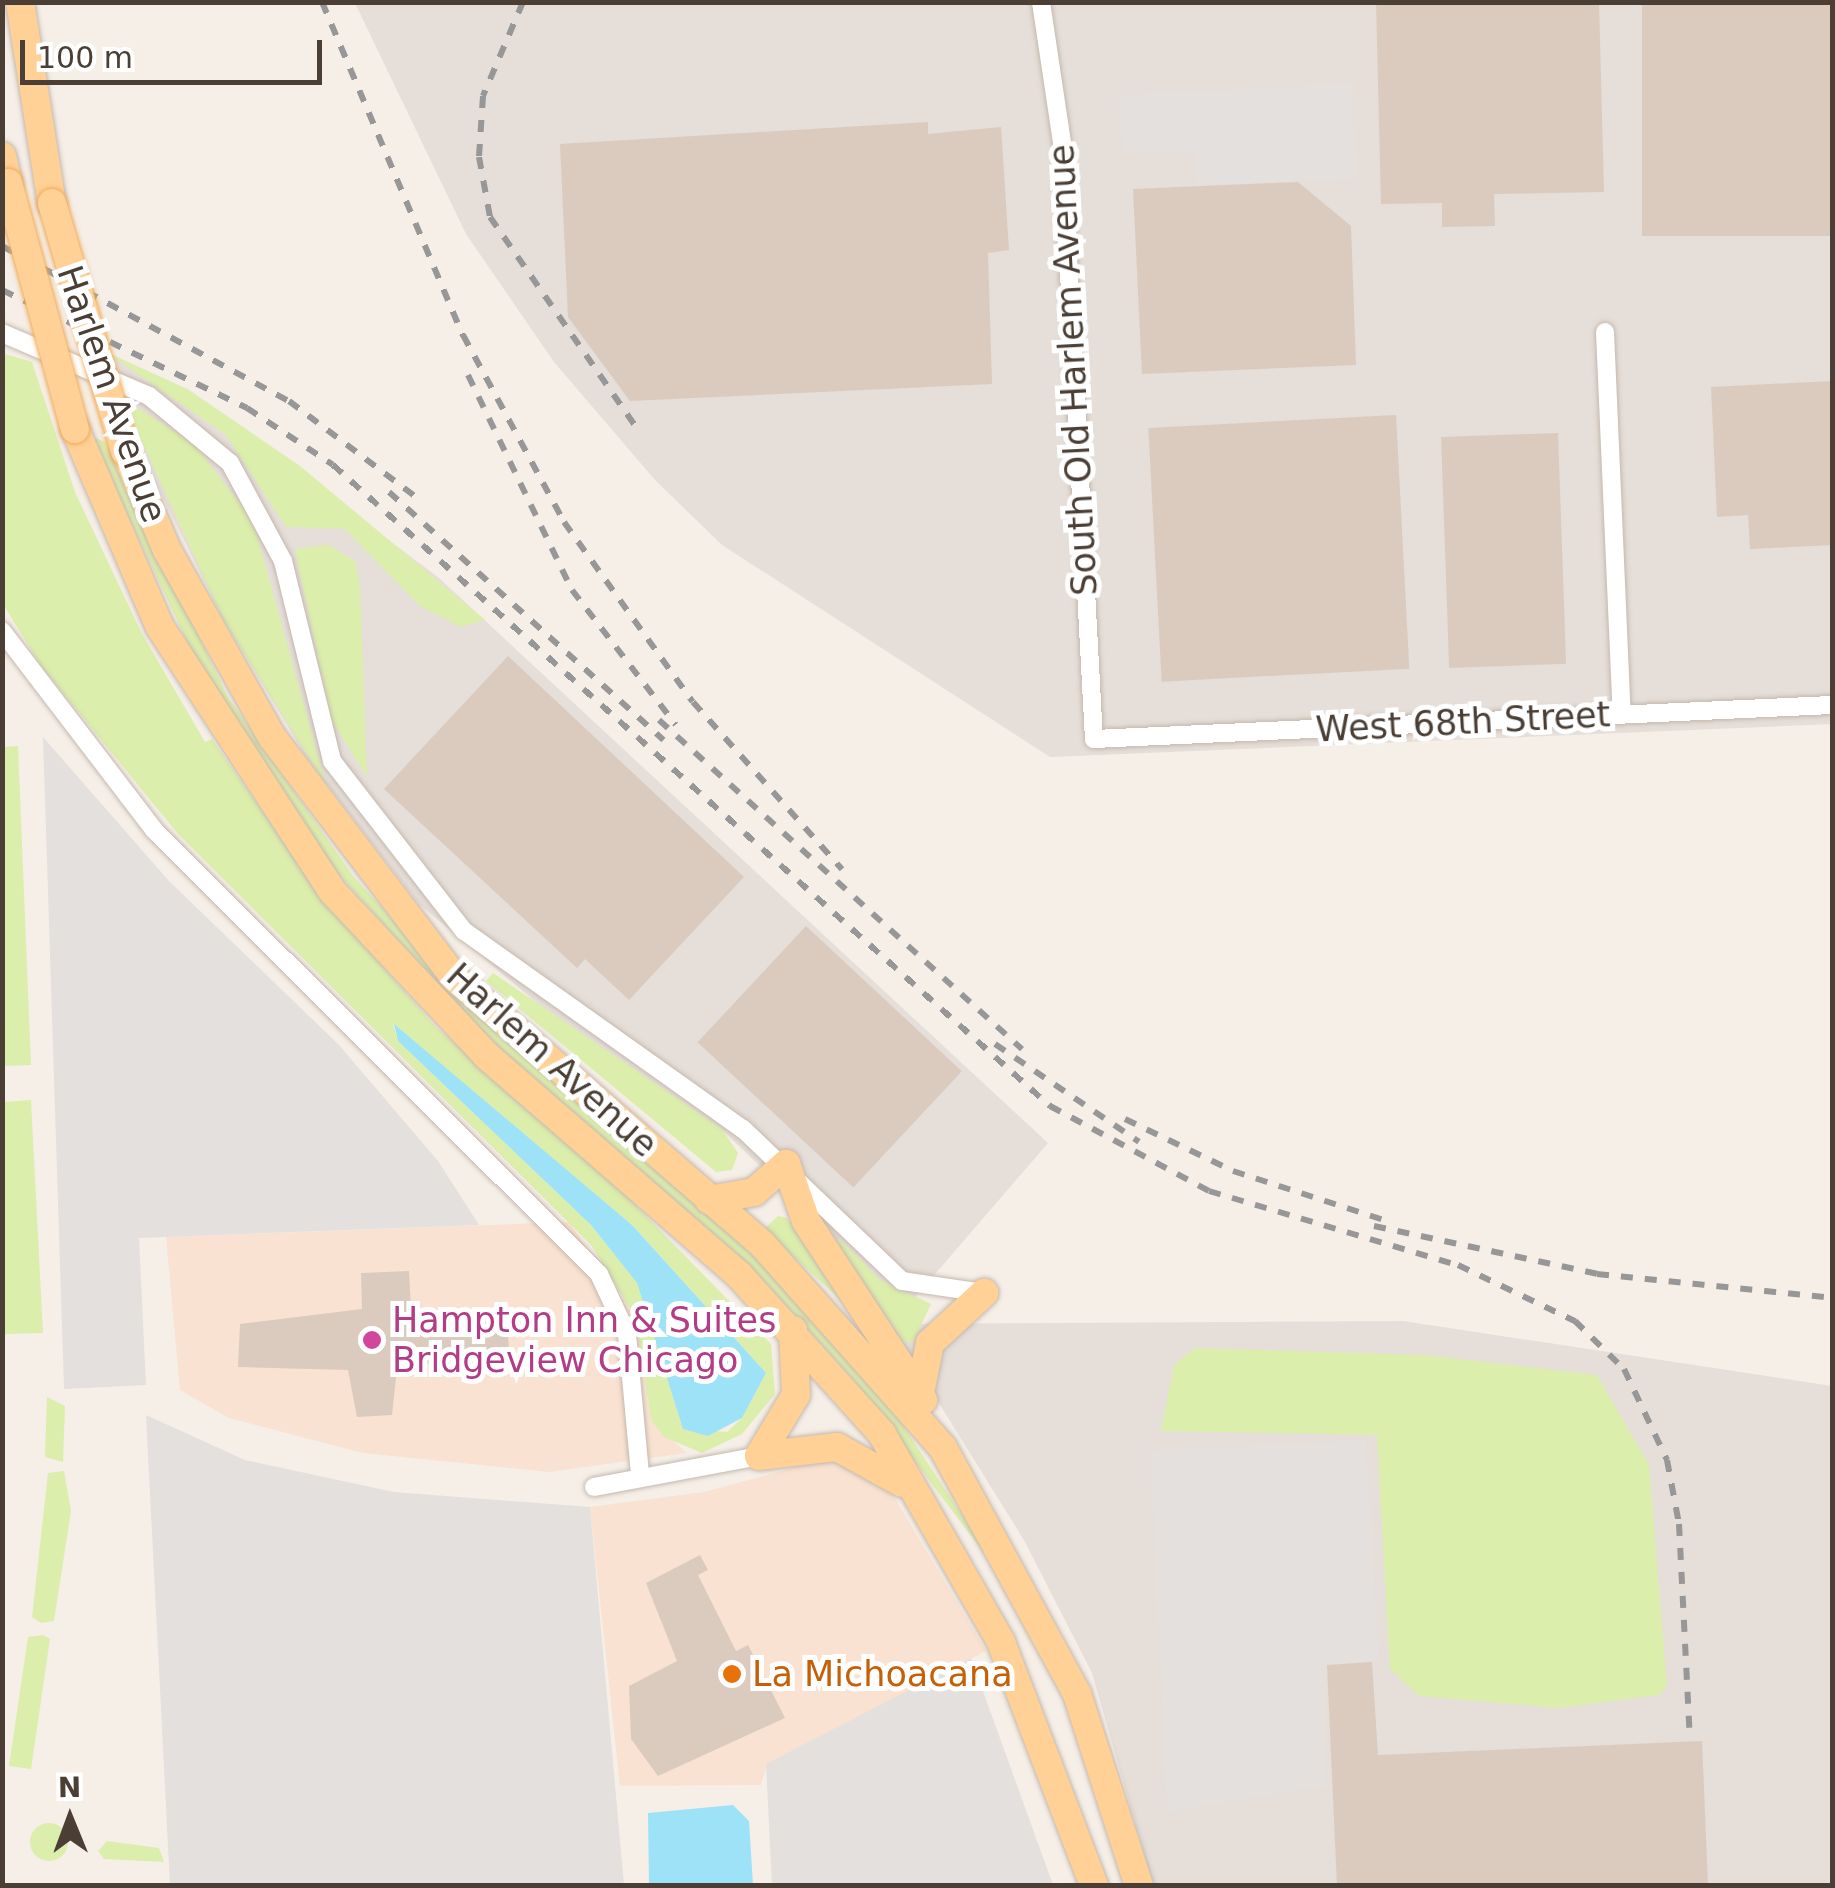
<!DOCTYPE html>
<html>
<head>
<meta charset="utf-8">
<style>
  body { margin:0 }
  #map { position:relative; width:1835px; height:1888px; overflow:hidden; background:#f5efe8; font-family:"DejaVu Sans",sans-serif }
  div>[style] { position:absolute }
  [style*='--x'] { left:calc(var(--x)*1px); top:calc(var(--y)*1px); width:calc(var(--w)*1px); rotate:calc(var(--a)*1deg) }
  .commercial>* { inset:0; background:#f9e2d1 }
  .industrial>* { inset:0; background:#e5ded9 }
  .green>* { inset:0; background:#dbeeac }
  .round { border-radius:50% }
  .parking>* { inset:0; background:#e3e0dd }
  .water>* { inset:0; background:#9ee2f8 }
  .building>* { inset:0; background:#dbcbbf; transform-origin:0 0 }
  .roads { filter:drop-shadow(0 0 2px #c5b8ac) drop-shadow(0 0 2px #c5b8ac) }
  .minor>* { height:18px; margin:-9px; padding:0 9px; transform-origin:9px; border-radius:9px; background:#fff }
  .primary>* { height:28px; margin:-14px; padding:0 14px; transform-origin:14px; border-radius:14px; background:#ffd197 }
  .rail>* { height:6px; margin-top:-3px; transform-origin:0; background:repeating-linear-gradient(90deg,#979797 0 12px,transparent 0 24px) }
  .bridges { filter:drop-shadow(0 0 2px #f0ab5b) drop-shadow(0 0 2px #f0ab5b) }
  .primary-bridge>* { height:28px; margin:-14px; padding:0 14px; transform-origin:14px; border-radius:14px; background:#ffd197 }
  .dots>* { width:28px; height:28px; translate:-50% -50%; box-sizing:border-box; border:5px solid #fff; border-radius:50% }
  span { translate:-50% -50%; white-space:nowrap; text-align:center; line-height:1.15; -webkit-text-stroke:10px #fff; paint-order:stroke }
  .street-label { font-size:35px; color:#4a3e35 }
  .hotel-label { font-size:35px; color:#b23c85 }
  .left { translate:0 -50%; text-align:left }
  .food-label { font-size:35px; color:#c56008 }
  .frame { position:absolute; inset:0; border:5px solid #4a3e35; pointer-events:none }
  .north { position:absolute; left:20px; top:1768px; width:100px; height:100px; -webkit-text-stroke:8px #fff; paint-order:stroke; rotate:359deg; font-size:28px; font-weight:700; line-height:40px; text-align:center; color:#4a3e35 }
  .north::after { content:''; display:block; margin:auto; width:35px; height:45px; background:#4a3e35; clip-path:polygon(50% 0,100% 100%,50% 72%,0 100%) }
  .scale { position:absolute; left:20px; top:40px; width:302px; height:45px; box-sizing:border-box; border:5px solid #4a3e35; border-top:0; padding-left:12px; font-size:30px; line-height:35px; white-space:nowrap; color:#4a3e35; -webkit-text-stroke:8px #fff; paint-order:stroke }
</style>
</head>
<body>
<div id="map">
  <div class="commercial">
    <div style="clip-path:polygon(569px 1222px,636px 1319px,651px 1420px,687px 1453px,549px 1472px,363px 1453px,229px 1418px,180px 1390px,166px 1237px)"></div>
    <div style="clip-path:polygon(829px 1458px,891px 1492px,986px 1651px,767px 1764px,761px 1785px,620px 1786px,590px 1507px,704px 1492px)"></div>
  </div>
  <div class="industrial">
    <div style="clip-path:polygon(355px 3px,1832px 3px,1832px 724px,1050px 757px,722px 545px,655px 480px,554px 362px,466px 234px)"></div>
    <div style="clip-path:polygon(106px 352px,189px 390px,439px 578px,1048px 1143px,892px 1324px,1403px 1321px,1832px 1386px,1832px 1885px,1153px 1885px,1092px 1673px,1024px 1540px,871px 1294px,819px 1222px,722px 1130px,556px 1019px,419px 904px,307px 758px,223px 619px,145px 461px)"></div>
  </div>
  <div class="green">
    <div style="clip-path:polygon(106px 352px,189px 390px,300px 466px,485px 620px,461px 627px,420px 606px,345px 529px,286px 527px,226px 435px)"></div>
    <div style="clip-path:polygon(evenodd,5px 354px,32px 362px,75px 492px,141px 632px,205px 742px,212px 739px,323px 899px,435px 1026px,613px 1182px,771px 1344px,775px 1394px,742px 1434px,702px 1453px,664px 1437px,651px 1420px,636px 1319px,592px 1246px,178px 834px,41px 666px,3px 604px,5px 354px,393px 1024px,632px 1225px,766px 1373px,742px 1418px,727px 1432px,683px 1428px,637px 1283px,591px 1225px,398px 1041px,393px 1024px)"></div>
    <div style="clip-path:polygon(122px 398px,194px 444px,253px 521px,326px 785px,223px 619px)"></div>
    <div style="clip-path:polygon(91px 436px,105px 442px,228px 697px,353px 876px,485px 1022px,763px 1263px,890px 1406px,1008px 1585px,852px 1378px,766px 1283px,506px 1059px,321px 855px,205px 680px)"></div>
    <div style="clip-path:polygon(329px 545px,355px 561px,360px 586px,367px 777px,331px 719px,295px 549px)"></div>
    <div style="clip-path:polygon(18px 746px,31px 1065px,3px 1066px,3px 747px)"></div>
    <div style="clip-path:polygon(493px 973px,722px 1129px,738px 1153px,732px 1170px,716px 1172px,486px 981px)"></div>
    <div style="clip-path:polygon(31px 1100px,43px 1333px,3px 1334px,3px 1102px)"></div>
    <div style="clip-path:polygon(778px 1216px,787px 1218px,849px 1308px,764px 1229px)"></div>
    <div style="clip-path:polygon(841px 1240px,880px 1280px,931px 1304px,913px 1342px,904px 1342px,835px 1245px)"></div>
    <div style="clip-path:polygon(1195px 1348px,1424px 1355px,1597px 1375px,1649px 1465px,1667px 1686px,1659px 1695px,1558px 1708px,1419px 1696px,1390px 1669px,1377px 1435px,1161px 1431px,1174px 1365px)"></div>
    <div style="clip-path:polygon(47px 1397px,65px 1406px,63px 1462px,45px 1457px)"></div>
    <div style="clip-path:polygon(64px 1471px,71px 1511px,54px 1621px,41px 1623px,32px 1617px,48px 1473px)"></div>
    <div style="clip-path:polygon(43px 1635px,50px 1639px,31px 1769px,9px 1766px,28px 1637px)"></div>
    <div class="round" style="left:30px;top:1823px;width:38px;height:38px"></div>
    <div style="clip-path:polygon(107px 1841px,159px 1848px,164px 1862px,104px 1859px,98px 1851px)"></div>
  </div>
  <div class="parking">
    <div style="clip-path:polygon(1352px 83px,1356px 178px,1198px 185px,1195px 153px,1122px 152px,1119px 95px)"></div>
    <div style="clip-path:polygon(43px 737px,169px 881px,339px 1045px,438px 1161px,479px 1225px,139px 1238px,146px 1385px,64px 1389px)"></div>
    <div style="clip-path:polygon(146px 1415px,245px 1460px,394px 1492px,590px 1507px,624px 1885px,170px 1885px)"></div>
    <div style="clip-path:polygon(1366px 1440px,1379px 1661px,1322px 1664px,1327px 1786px,1167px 1812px,1150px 1450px)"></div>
    <div style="clip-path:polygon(971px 1658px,1053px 1885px,772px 1885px,766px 1764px)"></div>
  </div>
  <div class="water">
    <div style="clip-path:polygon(394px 1024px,632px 1225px,766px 1373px,742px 1418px,708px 1436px,683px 1429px,637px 1283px,591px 1225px,398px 1041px)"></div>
    <div style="clip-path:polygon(733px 1805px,749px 1821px,753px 1885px,649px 1885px,648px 1813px)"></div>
  </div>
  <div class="building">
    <div style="clip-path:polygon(1376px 2px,1599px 2px,1604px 192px,1494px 194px,1495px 226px,1442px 227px,1442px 203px,1381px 204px)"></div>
    <div style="left:1642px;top:2px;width:190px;height:234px"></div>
    <div style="clip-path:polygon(928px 122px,928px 134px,1001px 127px,1009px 250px,988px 253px,992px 384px,630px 401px,568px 317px,560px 144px)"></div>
    <div style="clip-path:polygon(1298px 182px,1351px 226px,1356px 365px,1142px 374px,1133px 189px)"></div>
    <div style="clip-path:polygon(1832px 381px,1832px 545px,1750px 549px,1748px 515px,1717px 517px,1711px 387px)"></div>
    <div style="left:1396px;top:415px;width:254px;height:248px;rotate:87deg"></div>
    <div style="left:1558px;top:433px;width:231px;height:117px;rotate:88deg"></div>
    <div style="clip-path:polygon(508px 656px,744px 877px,629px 1000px,585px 959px,577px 968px,384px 789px)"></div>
    <div style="left:806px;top:926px;width:213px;height:159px;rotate:43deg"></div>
    <div style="clip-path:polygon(409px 1271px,411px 1308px,507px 1313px,509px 1353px,397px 1368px,392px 1415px,357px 1417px,348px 1370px,238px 1367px,240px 1324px,362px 1309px,361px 1273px)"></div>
    <div style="clip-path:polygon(700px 1555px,708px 1570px,698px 1575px,736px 1651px,748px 1645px,785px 1718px,658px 1776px,631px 1739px,629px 1686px,677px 1661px,646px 1583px)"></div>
    <div style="clip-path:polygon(1372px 1662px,1378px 1755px,1702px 1741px,1708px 1886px,1337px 1886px,1327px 1665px)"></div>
  </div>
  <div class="roads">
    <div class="minor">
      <div style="--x:1041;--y:2;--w:143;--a:81.5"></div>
      <div style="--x:1062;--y:143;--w:597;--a:86.93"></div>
      <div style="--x:1094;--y:739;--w:739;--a:-2.64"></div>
      <div style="--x:1605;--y:332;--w:383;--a:87.5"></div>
      <div style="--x:2;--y:333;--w:160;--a:23.2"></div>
      <div style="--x:149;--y:396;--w:105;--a:39.6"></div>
      <div style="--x:230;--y:463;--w:111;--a:61.6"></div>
      <div style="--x:283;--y:561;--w:206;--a:76.2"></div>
      <div style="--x:332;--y:761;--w:215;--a:52.2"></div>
      <div style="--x:464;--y:931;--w:342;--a:35.4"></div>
      <div style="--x:743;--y:1129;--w:220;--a:43.7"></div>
      <div style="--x:902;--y:1281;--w:83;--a:8.3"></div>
      <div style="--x:2;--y:631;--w:250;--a:52.6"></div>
      <div style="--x:154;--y:830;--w:629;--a:44.94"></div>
      <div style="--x:599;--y:1274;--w:66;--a:65"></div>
      <div style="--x:627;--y:1334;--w:142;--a:84.7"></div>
      <div style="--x:594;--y:1487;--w:168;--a:-10.6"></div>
    </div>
    <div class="primary">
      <div style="--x:20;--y:2;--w:204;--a:81"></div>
      <div style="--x:2;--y:156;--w:28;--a:77"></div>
      <div style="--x:75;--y:429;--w:215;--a:66.8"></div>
      <div style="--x:160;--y:627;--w:316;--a:56.9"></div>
      <div style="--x:333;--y:892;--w:225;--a:46.8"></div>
      <div style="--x:487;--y:1056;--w:334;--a:41"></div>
      <div style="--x:739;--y:1275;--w:214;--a:48"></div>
      <div style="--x:882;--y:1434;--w:240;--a:60.2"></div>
      <div style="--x:1001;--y:1642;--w:261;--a:69.1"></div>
      <div style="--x:125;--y:451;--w:108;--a:67"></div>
      <div style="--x:167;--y:550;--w:214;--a:60.7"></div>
      <div style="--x:272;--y:737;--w:303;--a:52.8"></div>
      <div style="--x:455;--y:978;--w:406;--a:40.9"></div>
      <div style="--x:762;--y:1244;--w:273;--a:48.4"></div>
      <div style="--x:943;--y:1448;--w:280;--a:61.4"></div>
      <div style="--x:1077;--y:1694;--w:202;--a:72.1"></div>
      <div style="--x:709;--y:1200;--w:46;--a:-10.1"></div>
      <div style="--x:754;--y:1192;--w:43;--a:-41.2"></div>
      <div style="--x:786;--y:1164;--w:60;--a:70.7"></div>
      <div style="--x:806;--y:1221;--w:214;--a:56.8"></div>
      <div style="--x:920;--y:1393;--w:51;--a:-78.7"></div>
      <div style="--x:930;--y:1343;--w:74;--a:-42.8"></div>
      <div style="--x:759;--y:1456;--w:79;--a:-6.6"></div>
      <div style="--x:837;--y:1447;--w:74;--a:29"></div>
      <div style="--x:759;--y:1456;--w:71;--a:-58.8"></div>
      <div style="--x:796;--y:1395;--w:65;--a:-92.6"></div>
    </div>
  </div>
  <div class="rail">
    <div style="--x:322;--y:2;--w:362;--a:67.1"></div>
    <div style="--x:463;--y:335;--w:213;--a:61.6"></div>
    <div style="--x:564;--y:522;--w:221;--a:54.4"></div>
    <div style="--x:693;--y:702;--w:224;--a:48.3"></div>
    <div style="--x:523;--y:2;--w:102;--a:113.1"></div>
    <div style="--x:483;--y:96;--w:61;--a:93.8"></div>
    <div style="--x:479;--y:157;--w:61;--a:79.6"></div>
    <div style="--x:490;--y:217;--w:254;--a:55.2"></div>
    <div style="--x:2;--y:246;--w:326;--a:28.4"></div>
    <div style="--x:289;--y:401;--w:159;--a:37.1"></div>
    <div style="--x:2;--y:290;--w:272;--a:25.7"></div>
    <div style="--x:247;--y:408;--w:103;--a:33.5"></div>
    <div style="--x:333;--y:465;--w:962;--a:41.8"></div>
    <div style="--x:1050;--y:1106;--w:180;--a:28.1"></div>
    <div style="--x:1209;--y:1191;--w:260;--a:16.6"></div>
    <div style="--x:1458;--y:1265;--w:130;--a:25.6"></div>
    <div style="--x:1575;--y:1321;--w:69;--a:44.4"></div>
    <div style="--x:1624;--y:1369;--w:101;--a:64.7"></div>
    <div style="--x:1667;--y:1460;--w:65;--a:79.4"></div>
    <div style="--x:1679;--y:1524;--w:215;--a:87.1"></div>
    <div style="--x:468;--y:375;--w:239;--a:64.2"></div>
    <div style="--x:572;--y:590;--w:170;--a:52.4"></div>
    <div style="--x:389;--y:492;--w:370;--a:42.1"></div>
    <div style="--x:659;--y:720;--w:490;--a:42.2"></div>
    <div style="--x:995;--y:1044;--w:174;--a:34.2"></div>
    <div style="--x:1125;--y:1119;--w:120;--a:25.7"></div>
    <div style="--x:1233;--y:1171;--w:165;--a:18"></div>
    <div style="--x:1374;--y:1226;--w:228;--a:12.1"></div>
    <div style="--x:1597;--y:1274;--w:236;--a:5.8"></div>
  </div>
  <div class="bridges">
    <div class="primary-bridge">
      <div style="--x:8;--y:183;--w:255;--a:74.8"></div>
      <div style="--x:52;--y:203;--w:259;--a:73.6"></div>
    </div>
  </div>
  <div class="dots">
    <div style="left:372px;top:1340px;background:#d1479c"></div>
    <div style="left:732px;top:1674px;background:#e8710a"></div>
  </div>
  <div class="street-label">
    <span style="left:1073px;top:370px;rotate:-93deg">South Old Harlem Avenue</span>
    <span style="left:112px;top:394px;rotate:71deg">Harlem Avenue</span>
    <span style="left:1463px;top:722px;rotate:-3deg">West 68th Street</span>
    <span style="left:552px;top:1060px;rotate:42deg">Harlem Avenue</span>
  </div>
  <div class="hotel-label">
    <span class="left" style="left:392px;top:1340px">Hampton Inn &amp; Suites<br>Bridgeview Chicago</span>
  </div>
  <div class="food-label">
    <span class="left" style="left:752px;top:1674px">La Michoacana</span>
  </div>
  <div class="frame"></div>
  <div class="north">N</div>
  <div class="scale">100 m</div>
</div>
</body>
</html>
